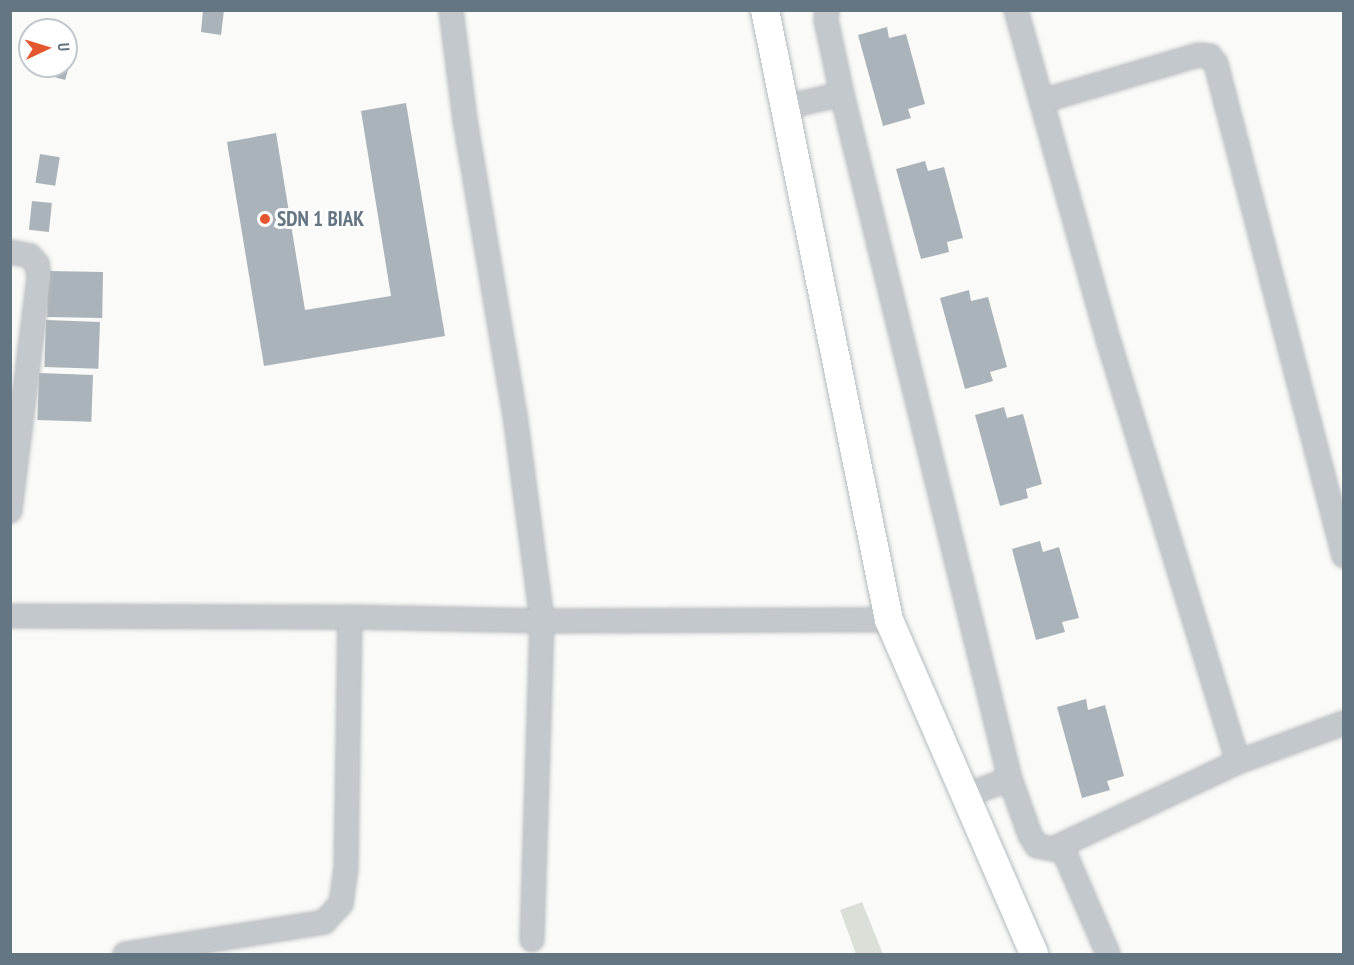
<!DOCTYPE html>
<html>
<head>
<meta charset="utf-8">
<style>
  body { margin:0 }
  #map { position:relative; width:1354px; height:965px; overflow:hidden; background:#fafaf8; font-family:"PT Sans Narrow",sans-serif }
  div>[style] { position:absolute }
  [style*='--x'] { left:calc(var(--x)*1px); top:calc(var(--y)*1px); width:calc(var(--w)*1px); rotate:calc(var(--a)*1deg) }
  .green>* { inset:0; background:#dadfd7 }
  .building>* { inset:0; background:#aab3b9; transform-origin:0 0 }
  .roads { filter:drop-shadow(0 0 2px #b5babe) drop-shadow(0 0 2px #b5babe) }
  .minor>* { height:22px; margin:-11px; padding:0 11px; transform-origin:11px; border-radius:11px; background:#c3c8cc }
  .major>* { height:28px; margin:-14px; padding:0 14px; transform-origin:14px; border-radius:14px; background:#fff }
  .dots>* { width:16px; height:16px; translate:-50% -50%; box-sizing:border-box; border:3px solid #fff; border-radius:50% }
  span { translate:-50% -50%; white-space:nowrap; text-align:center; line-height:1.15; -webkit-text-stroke:6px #fff; paint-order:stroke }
  .poi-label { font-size:21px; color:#657683; font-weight:700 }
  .left { translate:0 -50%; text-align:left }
  .frame { position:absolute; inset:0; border:12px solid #657683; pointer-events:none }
  .north { position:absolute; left:18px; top:18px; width:60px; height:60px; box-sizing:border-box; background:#fff; border:2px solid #c1c8cd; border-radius:50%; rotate:86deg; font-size:16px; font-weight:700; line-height:24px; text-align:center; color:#657683 }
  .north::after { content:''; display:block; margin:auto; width:21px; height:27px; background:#e4572e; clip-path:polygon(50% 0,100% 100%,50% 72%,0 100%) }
</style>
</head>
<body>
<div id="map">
  <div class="green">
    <div style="clip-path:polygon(862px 902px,883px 954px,856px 954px,840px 910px)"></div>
  </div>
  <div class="building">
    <div style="clip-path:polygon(203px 10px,224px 10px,221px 35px,201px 32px)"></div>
    <div style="clip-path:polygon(887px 27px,889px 38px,906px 34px,925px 104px,908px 109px,911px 118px,883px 126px,858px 35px)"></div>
    <div style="clip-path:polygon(66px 45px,75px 48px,65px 80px,44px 74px,46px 66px,66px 66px)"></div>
    <div style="clip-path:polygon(406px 103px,445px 336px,264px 366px,227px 142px,276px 133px,305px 310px,391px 296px,361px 111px)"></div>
    <div style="left:40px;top:154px;width:20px;height:29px;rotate:9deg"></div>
    <div style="clip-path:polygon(925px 161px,928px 171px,944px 167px,963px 238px,947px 242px,949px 252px,921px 259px,896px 169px)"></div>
    <div style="left:32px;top:201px;width:20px;height:29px;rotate:6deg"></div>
    <div style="left:48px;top:271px;width:55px;height:46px;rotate:1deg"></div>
    <div style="clip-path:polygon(969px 290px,971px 301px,988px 297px,1007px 367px,990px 372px,993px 381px,965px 389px,940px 298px)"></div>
    <div style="left:46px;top:320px;width:54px;height:47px;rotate:2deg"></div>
    <div style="left:39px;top:373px;width:54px;height:47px;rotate:2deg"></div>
    <div style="clip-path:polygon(1004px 407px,1007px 418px,1023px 414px,1042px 484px,1026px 489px,1028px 498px,1000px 506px,975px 415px)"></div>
    <div style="clip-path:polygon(1040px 541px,1043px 552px,1059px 547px,1079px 618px,1062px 622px,1065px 632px,1036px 640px,1012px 549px)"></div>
    <div style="clip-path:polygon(1086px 699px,1088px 710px,1105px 705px,1124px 776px,1107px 781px,1110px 790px,1082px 798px,1057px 707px)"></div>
  </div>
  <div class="roads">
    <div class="minor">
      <div style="--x:451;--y:10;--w:111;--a:82.7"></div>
      <div style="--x:465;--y:120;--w:299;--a:80.4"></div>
      <div style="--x:515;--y:415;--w:208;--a:82.5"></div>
      <div style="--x:542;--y:621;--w:319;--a:91.8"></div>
      <div style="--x:827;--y:10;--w:10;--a:96"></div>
      <div style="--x:826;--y:20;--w:76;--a:77.8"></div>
      <div style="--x:1042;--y:101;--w:163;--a:-16.4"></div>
      <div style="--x:1198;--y:55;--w:12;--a:5"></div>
      <div style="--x:1210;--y:56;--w:10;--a:53"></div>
      <div style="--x:1216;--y:64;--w:508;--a:75.42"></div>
      <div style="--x:785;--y:107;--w:58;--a:-12.8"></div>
      <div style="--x:842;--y:94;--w:705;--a:76.22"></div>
      <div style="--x:1010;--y:779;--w:49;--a:159.7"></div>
      <div style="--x:10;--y:252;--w:20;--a:11"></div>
      <div style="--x:30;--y:256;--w:11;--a:49"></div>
      <div style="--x:37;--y:264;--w:13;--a:81"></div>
      <div style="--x:39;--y:277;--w:236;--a:97.1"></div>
      <div style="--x:10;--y:616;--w:340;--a:0.2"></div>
      <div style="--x:350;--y:617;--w:192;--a:1.2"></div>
      <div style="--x:542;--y:621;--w:347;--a:-0.2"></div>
      <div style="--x:1238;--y:762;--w:113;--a:-20.2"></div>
      <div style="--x:1010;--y:779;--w:59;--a:70.3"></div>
      <div style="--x:1030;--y:835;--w:13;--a:58"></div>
      <div style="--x:1037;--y:846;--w:16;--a:11"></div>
      <div style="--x:1053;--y:849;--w:204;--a:-25.2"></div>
      <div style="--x:1238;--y:762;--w:438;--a:-107.1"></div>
      <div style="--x:1109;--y:343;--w:346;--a:-105.6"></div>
      <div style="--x:1062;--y:847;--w:116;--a:66.7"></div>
      <div style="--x:125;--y:954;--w:202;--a:-9.1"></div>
      <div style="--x:324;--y:922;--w:25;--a:-47"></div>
      <div style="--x:341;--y:904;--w:35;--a:-82"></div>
      <div style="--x:346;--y:869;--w:252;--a:-89.1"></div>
    </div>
    <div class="major">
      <div style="--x:765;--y:10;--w:622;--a:78.51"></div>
      <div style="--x:889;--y:620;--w:364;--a:66.5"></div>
    </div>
  </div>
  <div class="dots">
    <div style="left:265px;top:219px;background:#e4572e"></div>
  </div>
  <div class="poi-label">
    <span class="left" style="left:277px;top:219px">SDN 1 BIAK</span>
  </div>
  <div class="frame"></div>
  <div class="north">U</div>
</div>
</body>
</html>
